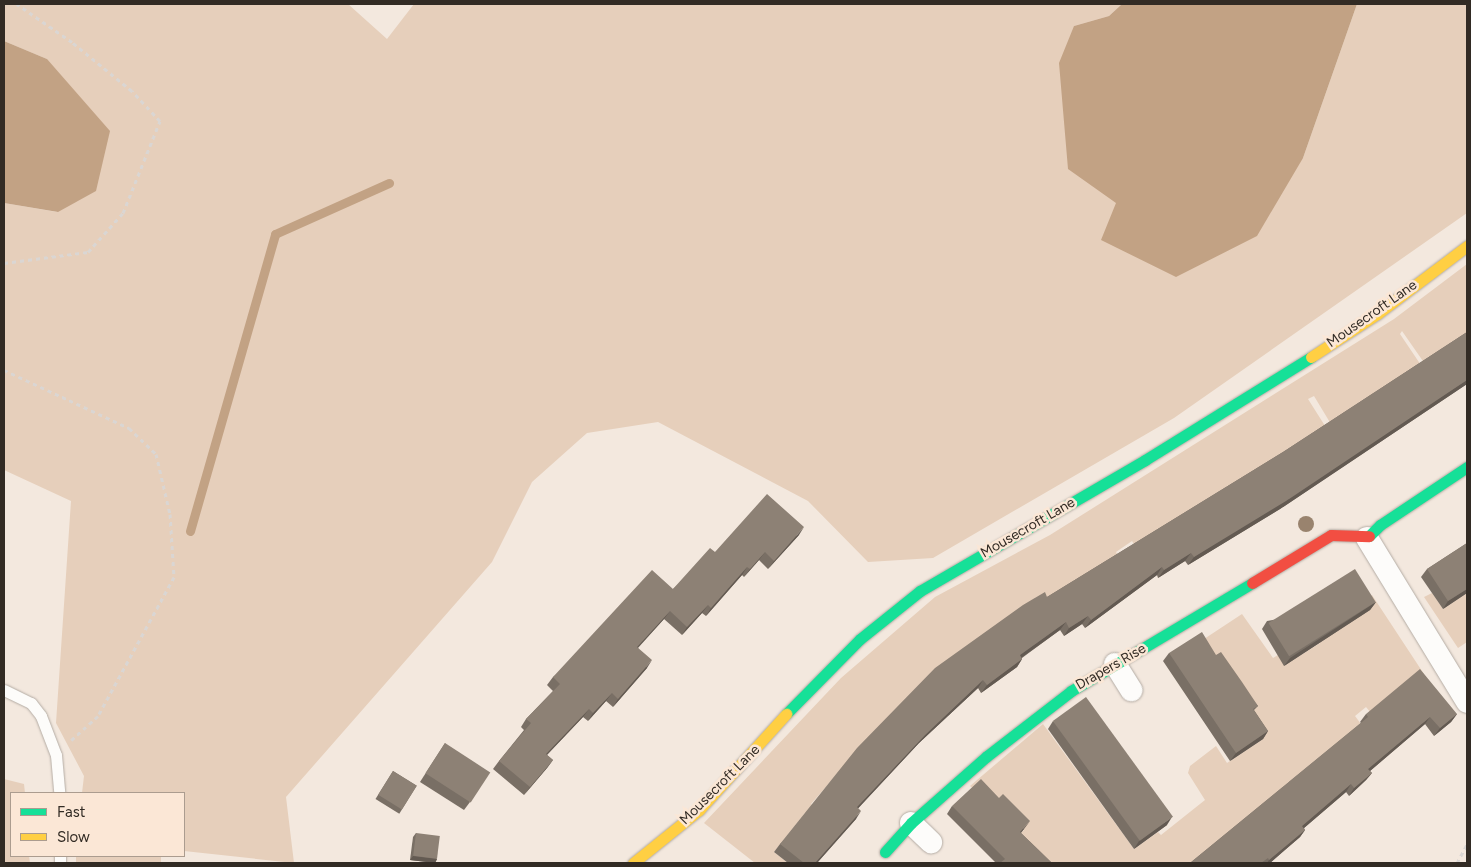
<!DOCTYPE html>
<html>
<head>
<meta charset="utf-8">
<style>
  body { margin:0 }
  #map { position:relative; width:1471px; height:867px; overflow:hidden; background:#f3e8de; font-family:Figtree,sans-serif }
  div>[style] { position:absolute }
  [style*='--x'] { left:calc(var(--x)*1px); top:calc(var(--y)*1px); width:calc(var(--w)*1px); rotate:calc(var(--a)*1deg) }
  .green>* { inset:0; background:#e6cfbb; transform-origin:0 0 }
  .water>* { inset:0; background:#c2a284 }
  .stream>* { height:9px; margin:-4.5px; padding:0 4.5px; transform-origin:4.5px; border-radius:4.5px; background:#c2a284 }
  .path>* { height:3px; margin-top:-1.5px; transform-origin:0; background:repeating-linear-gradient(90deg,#dad6d3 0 4px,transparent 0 8px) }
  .roads { filter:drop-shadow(0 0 1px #b4aca4) drop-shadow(0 0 1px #b4aca4) }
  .lane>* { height:11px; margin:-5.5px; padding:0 5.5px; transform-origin:5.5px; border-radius:5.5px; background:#fdfcfa }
  .street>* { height:22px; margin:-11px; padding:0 11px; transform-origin:11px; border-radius:11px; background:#fdfcfa }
  .fast>* { height:11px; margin:-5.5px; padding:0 5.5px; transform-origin:5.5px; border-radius:5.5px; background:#16e098 }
  .slow>* { height:11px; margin:-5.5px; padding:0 5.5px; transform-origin:5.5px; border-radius:5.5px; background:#ffcf43 }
  .jam>* { height:11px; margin:-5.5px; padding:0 5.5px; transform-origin:5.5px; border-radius:5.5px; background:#f24e42 }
  .trees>* { width:16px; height:16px; margin:-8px; border-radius:50%; background:#99836e }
  .wall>* { inset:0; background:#796f65; transform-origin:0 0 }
  .shaded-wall>* { inset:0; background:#635a52 }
  .building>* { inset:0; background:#8d8175; transform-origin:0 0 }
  span { translate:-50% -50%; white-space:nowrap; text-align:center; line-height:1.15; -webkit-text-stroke:5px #fbe7d6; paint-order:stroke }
  .street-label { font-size:14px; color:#322b24 }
  .frame { position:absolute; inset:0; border:5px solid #322b24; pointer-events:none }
  .legend { position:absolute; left:10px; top:792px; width:175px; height:65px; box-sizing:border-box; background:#fbe7d6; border:1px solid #ab9c8f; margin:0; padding:6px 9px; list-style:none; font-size:15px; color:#322b24 }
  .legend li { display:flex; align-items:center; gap:10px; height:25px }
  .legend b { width:25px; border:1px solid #ab9c8f }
</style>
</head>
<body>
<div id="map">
  <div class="green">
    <div style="clip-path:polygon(4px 4px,348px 4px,387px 39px,414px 4px,1122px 4px,1109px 16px,1074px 26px,1303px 158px,1357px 4px,1467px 4px,1467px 213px,1174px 418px,933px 558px,868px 562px,808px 501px,658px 422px,587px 433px,532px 482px,492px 562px,286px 797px,294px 863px,184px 851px,184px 793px,82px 793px,84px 776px,56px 723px,71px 501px,4px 470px,4px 203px,57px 212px,47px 59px,4px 41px)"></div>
    <div style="clip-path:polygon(1467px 264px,1467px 337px,1441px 387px,1402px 331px,1400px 334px,1437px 389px,1346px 449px,1314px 396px,1308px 399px,1327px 429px,1136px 547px,1132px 541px,1116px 552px,1118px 556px,844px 766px,811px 804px,839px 828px,834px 835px,805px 813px,774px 852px,788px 863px,755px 863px,704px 823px,841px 678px,935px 597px,1050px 535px,1394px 319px)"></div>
    <div style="clip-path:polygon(1432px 593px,1443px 609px,1467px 593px,1467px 642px,1458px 648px,1424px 597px)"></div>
    <div style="clip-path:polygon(1372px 595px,1443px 703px,1371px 713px,1366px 707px,1355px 716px,1370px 736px,1194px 863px,1038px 863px,1012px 841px,1024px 830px,970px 786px,1043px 724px,1134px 849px,1158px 832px,1161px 835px,1205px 800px,1188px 773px,1190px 766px,1216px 746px,1227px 763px,1263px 739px,1198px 643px,1242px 614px,1273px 658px,1278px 655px,1285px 665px,1320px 643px,1316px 635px)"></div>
    <div style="clip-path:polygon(4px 779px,24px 784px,25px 793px,11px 793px,11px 856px,29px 856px,30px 863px,4px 863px)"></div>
    <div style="left:76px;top:856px;width:85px;height:7px"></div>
  </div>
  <div class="water">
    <div style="clip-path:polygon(1122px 4px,1357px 4px,1303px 158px,1257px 236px,1176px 277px,1101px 240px,1116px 203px,1068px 169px,1059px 63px,1074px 26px,1109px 16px)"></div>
    <div style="clip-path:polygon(4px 41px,47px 59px,110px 131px,96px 191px,58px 212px,4px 203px)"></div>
  </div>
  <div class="stream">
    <div style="--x:190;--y:531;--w:309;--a:-74"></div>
    <div style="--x:275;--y:234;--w:125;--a:-24.1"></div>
  </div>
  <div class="path">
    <div style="--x:4;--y:263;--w:85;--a:-7.5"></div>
    <div style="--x:88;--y:252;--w:52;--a:-48.1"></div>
    <div style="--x:123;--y:213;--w:99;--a:-68.1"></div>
    <div style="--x:160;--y:121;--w:41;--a:-133"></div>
    <div style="--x:132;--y:91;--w:77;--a:-140.8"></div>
    <div style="--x:72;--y:42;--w:67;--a:-145.4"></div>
    <div style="--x:4;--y:370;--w:138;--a:24.9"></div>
    <div style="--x:129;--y:428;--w:37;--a:44"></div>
    <div style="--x:156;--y:454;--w:62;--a:76.9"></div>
    <div style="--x:170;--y:514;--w:63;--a:86.4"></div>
    <div style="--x:174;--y:577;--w:158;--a:118.7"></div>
    <div style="--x:98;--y:716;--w:36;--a:138"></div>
    <div style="--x:1457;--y:863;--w:21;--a:-62"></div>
  </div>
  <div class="roads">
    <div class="lane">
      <div style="--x:4;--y:690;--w:30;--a:26"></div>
      <div style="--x:31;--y:703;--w:16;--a:52"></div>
      <div style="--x:41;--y:716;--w:42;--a:69"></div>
      <div style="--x:56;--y:755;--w:38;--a:85"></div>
      <div style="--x:60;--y:856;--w:7;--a:90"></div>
    </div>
    <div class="street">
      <div style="--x:1367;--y:538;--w:192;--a:58.6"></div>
      <div style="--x:1115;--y:664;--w:31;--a:58"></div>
      <div style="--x:911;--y:823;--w:28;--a:44"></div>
    </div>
    <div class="fast">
      <div style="--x:1369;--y:536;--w:16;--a:-45"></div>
      <div style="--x:1380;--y:525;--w:105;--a:-33.7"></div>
      <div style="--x:786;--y:714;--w:105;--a:-45.4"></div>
      <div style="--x:860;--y:639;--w:77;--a:-38.7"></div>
      <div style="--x:920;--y:591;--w:260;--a:-30.2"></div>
      <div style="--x:1145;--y:460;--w:195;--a:-31.8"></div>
      <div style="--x:885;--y:852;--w:39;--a:-48"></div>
      <div style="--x:911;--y:823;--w:101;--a:-41.4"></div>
      <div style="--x:987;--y:756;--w:106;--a:-37.7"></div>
      <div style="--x:1071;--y:691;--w:211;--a:-30.8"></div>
    </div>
    <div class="slow">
      <div style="--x:1311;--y:357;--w:79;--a:-33.1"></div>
      <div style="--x:1377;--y:314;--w:113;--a:-37.1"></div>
      <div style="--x:633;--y:863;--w:85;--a:-38.8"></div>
      <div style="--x:699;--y:810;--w:130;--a:-47.8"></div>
    </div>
    <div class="jam">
      <div style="--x:1252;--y:583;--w:92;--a:-31.3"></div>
      <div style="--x:1331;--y:535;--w:38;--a:2"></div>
    </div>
  </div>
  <div class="trees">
    <div style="left:1306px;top:524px"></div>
  </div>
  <div class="wall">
    <div style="clip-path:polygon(1467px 332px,1467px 384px,1280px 509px,1188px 565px,1185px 561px,1158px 578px,1157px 575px,1085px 628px,1082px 624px,1064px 636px,1060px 630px,1022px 658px,1022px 659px,1017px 667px,981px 693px,978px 688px,919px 743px,858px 808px,856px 819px,817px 863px,788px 863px,774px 852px,780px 844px,1047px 597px,1283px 452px)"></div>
    <div style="clip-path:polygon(799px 535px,768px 569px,759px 560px,744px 577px,742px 575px,706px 616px,702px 613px,682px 635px,664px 619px,638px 648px,647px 668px,613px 707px,606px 701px,588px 721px,583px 717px,547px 755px,553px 760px,547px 768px,524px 795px,493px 769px,499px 761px,524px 730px,521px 727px,526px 719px,553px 691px,547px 685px,553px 677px,673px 589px,715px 552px)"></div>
    <div style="clip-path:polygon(1467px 543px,1467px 593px,1443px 609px,1421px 577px,1427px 569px)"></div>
    <div style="clip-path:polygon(1376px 602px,1370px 610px,1284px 666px,1262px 629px,1267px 621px)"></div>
    <div style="clip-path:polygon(1169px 653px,1216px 655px,1258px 706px,1254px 710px,1268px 731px,1263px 739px,1230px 761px,1163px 661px)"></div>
    <div style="clip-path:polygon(1366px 714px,1457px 714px,1451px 722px,1434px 736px,1425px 724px,1370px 771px,1372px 773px,1366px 780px,1349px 796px,1346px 792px,1304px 828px,1305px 830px,1300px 837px,1270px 863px,1190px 863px,1361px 723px,1360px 722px)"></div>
    <div style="clip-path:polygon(1053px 721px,1167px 825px,1134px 849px,1048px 729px)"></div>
    <div style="clip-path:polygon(445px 743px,470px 802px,464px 810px,420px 782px)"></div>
    <div style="left:393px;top:771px;width:28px;height:33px;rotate:32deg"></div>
    <div style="clip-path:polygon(952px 806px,1024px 829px,1021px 833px,1052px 863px,996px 863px,947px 814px)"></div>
    <div style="clip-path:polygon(416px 833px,437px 859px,435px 863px,410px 860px,413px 837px)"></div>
  </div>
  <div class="shaded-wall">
    <div style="clip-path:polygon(1467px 380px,1467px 384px,1280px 509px,1188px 565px,1194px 557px)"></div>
    <div style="clip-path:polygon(804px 527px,799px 535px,768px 569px,774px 561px)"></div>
    <div style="clip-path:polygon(765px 552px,759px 560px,744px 577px,750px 569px)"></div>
    <div style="clip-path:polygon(1191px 553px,1185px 561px,1158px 578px,1164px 570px)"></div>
    <div style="clip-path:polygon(747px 567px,742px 575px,706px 616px,711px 608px)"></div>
    <div style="clip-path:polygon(1162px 567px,1157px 575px,1085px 628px,1091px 620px)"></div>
    <div style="clip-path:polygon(1467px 589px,1467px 593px,1443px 609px,1448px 601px)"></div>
    <div style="clip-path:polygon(1376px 602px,1370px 610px,1284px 666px,1290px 658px)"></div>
    <div style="clip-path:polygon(708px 605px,702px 613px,682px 635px,687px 627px)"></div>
    <div style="clip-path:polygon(670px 611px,664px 619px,631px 655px,637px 647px)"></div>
    <div style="clip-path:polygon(1088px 616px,1082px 624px,1064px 636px,1069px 628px)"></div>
    <div style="clip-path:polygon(1066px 622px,1060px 630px,1014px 663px,1020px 655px)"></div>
    <div style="clip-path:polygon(1022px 659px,1017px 667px,981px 693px,987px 685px)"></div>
    <div style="clip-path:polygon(652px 660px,647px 668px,613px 707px,618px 699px)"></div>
    <div style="clip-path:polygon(983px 680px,978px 688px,919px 743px,852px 815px,857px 807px,925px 735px)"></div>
    <div style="clip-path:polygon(612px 693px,606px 701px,588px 721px,593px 713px)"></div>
    <div style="clip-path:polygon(589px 709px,583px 717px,540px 762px,546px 754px)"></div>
    <div style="clip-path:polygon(1457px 714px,1451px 722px,1434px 736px,1440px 728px)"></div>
    <div style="clip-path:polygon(1430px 717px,1425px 724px,1363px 777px,1368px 769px)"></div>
    <div style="clip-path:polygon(1268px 731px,1263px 739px,1230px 761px,1236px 753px)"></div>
    <div style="clip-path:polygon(553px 760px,547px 768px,524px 795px,530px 787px)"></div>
    <div style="clip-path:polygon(1372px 773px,1366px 780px,1349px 796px,1354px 788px)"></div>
    <div style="clip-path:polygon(1351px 784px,1346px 792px,1297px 834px,1302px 826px)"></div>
    <div style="clip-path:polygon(861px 811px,856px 819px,817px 863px,815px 863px)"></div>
    <div style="clip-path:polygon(1172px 817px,1167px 825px,1134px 849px,1139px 841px)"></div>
    <div style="clip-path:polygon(1030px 821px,1024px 829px,1014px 840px,1020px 832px)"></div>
    <div style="clip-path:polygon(1305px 830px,1300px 837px,1270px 863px,1267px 863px,1269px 860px)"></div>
    <div style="clip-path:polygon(413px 856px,437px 859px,435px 863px,410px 860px)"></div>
  </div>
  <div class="building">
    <div style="clip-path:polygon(1467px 332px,1467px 380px,1286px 501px,1194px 557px,1191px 553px,1164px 570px,1162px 567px,1091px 620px,1088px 616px,1069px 628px,1066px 622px,1020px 655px,1022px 659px,987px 685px,983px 680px,925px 735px,857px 807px,861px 811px,815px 863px,804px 863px,780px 844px,857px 748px,935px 668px,1023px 605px,1045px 592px,1047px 597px,1283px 452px)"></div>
    <div style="clip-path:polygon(767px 494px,804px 527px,774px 561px,765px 552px,750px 569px,747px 567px,711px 608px,708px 605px,687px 627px,670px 611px,637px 647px,652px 660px,618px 699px,612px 693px,593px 713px,589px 709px,546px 754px,553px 760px,530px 787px,499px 761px,531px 723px,526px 719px,560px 684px,553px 677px,652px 570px,673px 589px,710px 548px,715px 552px)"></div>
    <div style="clip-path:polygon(1467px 543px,1467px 589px,1448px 601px,1427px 569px)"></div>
    <div style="left:1355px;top:569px;width:39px;height:102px;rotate:58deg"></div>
    <div style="clip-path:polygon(1202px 632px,1216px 655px,1221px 652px,1242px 682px,1258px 706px,1253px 709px,1268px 731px,1236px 753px,1169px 653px)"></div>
    <div style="clip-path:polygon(1420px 669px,1457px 714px,1440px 728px,1430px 717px,1368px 769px,1372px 773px,1354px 788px,1351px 784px,1302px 826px,1305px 830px,1269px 860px,1268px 858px,1261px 863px,1190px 863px,1368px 717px,1366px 714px)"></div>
    <div style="left:1086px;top:697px;width:148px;height:41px;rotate:54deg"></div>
    <div style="left:445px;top:743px;width:54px;height:36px;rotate:33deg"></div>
    <div style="left:393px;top:771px;width:28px;height:28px;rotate:32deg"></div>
    <div style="clip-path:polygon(981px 779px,999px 798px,1003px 794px,1030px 821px,1020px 832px,1052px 863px,1000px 863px,1005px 859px,952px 806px)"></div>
    <div style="left:416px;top:833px;width:24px;height:23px;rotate:7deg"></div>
  </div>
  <div class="street-label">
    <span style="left:1372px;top:314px;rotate:-35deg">Mousecroft Lane</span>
    <span style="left:1028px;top:528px;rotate:-30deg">Mousecroft Lane</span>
    <span style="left:1111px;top:667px;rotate:-30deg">Drapers Rise</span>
    <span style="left:720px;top:785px;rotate:-45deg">Mousecroft Lane</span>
  </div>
  <div class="frame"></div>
  <ul class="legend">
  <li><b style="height:6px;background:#16e098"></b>Fast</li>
  <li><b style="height:6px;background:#ffcf43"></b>Slow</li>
  </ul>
</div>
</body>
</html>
